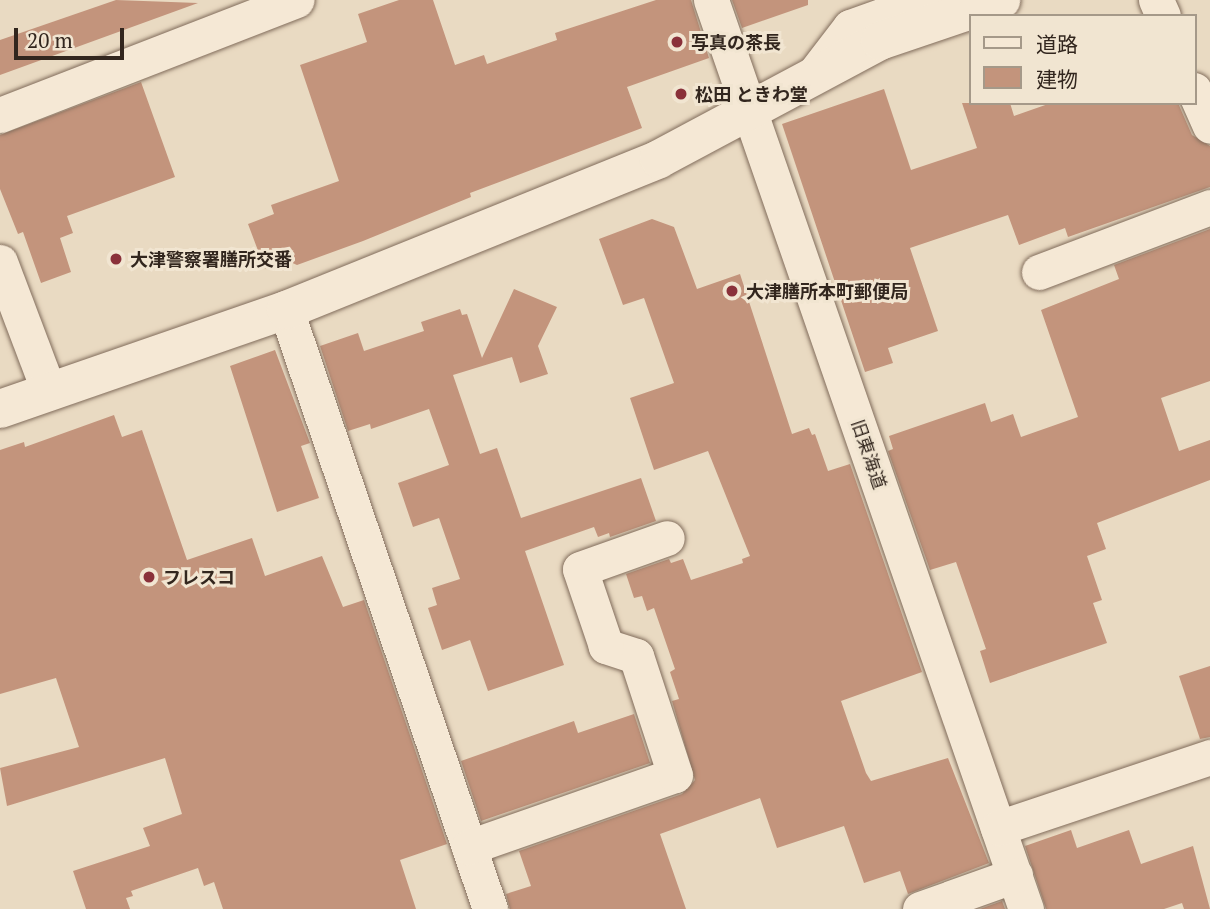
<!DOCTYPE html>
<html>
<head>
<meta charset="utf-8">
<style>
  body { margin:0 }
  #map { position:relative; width:1210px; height:909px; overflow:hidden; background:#e9dac2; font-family:"PT Serif","Noto Sans JP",serif }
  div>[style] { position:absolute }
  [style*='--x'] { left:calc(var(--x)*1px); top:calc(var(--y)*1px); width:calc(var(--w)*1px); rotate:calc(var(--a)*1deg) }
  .building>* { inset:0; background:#c3947c }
  .roads { filter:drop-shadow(0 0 2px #816c5b) drop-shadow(0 0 2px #816c5b) }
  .minor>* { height:35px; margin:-17.5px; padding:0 17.5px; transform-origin:17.5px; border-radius:17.5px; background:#f5e8d5 }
  .tertiary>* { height:38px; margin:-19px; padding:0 19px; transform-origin:19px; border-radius:19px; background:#f5e8d5 }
  .dots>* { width:19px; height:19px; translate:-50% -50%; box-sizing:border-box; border:4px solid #f1e5d1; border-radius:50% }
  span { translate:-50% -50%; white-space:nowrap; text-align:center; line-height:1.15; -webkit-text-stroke:6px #f1e5d1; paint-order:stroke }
  .poi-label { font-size:18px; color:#32261e; font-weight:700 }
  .left { translate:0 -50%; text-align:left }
  .street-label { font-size:18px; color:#32261e }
  .legend { position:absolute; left:969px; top:14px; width:228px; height:91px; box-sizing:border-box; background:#f1e5d1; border:2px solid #a59989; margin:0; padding:9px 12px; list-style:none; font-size:21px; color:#32261e }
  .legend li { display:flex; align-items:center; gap:14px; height:35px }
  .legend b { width:35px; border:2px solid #a59989 }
  .scale { position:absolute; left:14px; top:28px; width:110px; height:32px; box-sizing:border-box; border:4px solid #32261e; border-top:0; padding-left:9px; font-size:21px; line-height:24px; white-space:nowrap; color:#32261e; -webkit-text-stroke:5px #f1e5d1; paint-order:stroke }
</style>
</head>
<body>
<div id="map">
  <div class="building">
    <div style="clip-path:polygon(116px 0,198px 3px,0 75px,0 40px)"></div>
    <div style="clip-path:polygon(399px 0,433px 0,455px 65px,484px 55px,487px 64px,557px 40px,555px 33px,656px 0,691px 0,709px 58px,627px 87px,642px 128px,470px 193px,471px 197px,363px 241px,297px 265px,288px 261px,265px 269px,248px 224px,274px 214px,271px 205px,339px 181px,300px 65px,367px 42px,358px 14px)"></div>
    <div style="clip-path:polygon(732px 0,808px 0,808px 5px,742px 28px)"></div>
    <div style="clip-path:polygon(141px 82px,175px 177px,67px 216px,73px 233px,60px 238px,71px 272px,41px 283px,23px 232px,18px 234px,0 189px,0 135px)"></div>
    <div style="clip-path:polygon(884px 89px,911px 170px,977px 148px,962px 103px,1010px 103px,1014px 116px,1051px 103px,1178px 103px,1192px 135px,1210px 146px,1210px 187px,1068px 237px,1065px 228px,1019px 245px,1008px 215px,910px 248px,938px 331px,888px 348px,893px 363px,865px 372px,782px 124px)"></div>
    <div style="clip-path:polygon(652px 219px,674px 227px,697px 289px,740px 274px,792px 434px,809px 428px,812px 435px,815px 434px,828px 471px,850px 464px,922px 672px,841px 701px,866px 773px,871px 781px,948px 758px,989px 863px,908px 894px,900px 871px,864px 883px,844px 826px,777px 848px,760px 798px,660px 834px,686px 909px,510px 909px,506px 894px,531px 886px,519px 851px,682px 794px,695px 780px,672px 701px,679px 699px,670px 672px,675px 669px,654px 608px,647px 611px,642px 596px,634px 598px,626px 574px,669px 559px,671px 563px,683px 559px,691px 580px,743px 563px,742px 559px,750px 556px,708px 451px,654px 470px,630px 398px,674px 383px,644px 298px,623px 305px,599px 239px)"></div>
    <div style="clip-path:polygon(1210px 229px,1210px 381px,1161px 398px,1179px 451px,1210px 440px,1210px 480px,1097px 523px,1106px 549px,1087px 556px,1102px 600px,1093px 603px,1107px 643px,990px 683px,980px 651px,986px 649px,956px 562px,930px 570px,888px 451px,893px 449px,889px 436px,985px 403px,991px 422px,1013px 414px,1021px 437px,1078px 417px,1041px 310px,1119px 279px,1114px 265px)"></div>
    <div style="clip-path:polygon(514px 289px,557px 307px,538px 346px,548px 374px,520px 383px,512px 357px,453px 375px,480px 454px,497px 448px,521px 518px,641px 478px,656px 521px,610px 537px,609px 533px,598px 537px,594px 527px,525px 551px,564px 665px,488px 691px,470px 640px,442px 650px,428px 608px,437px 605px,432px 588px,460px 579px,439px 518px,413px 527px,398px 483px,449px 465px,429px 409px,371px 429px,370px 424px,348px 431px,320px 346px,358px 333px,364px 351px,424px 331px,421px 322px,460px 309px,462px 315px,467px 314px,482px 358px)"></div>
    <div style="clip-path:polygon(275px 350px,310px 443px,301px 446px,319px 498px,277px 512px,230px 366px)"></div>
    <div style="clip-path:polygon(114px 415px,122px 437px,142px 430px,187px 560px,252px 538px,265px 576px,322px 556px,343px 607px,364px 600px,447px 844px,400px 860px,416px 909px,223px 909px,214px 882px,204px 886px,198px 868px,131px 891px,133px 896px,126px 898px,130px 909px,86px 909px,73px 871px,150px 846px,143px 828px,182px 814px,165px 758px,7px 806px,0 768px,79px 747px,56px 678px,0 694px,0 450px,24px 442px,25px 447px)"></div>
    <div style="clip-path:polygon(1210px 666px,1210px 737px,1200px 739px,1179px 676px)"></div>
    <div style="clip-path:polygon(634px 714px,650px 763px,481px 821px,461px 761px,574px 721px,578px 733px)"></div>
    <div style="clip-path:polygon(1071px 830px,1077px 848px,1129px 830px,1141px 864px,1193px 846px,1210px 909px,1184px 909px,1182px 903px,1164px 909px,1046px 909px,1025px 846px)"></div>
    <div style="clip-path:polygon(1002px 901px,1005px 909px,980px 909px)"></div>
  </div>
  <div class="roads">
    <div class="minor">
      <div style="--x:711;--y:0;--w:962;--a:70.89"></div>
      <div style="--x:1156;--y:0;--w:17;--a:66"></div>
      <div style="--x:814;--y:74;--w:59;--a:-52.5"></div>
      <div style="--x:850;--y:27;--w:81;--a:-19.6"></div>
      <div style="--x:1194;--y:90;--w:39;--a:66"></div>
      <div style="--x:0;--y:115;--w:318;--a:-21.2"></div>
      <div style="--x:0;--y:262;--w:139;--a:69.3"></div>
      <div style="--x:1039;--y:272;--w:183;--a:-20.8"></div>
      <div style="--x:286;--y:310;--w:633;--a:71.19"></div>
      <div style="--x:998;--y:828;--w:224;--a:-18.5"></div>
      <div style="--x:469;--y:847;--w:218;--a:-19.3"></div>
      <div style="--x:675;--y:775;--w:125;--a:-108.1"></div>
      <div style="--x:636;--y:656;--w:32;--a:-162"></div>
      <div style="--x:606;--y:646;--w:81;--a:-108.7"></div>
      <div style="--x:580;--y:569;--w:92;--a:-19.6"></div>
      <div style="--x:920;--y:909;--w:101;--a:-19.7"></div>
    </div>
    <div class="tertiary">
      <div style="--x:0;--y:409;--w:303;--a:-19.1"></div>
      <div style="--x:286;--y:310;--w:402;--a:-22"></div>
      <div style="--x:659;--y:159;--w:251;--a:-28.1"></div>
      <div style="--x:880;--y:41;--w:128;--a:-18.7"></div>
    </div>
  </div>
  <div class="dots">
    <div style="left:677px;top:42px;background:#8a313a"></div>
    <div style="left:681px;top:94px;background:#8a313a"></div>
    <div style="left:116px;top:259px;background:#8a313a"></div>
    <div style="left:732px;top:291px;background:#8a313a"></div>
    <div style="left:149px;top:577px;background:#8a313a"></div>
  </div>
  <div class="poi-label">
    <span class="left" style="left:691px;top:42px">写真の茶長</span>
    <span class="left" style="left:695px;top:94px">松田 ときわ堂</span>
    <span class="left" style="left:130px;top:259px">大津警察署膳所交番</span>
    <span class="left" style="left:746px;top:291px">大津膳所本町郵便局</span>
    <span class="left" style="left:163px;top:577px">フレスコ</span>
  </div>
  <div class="street-label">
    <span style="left:869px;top:454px;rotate:71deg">旧東海道</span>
  </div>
  <ul class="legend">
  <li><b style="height:9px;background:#f5e8d5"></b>道路</li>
  <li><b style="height:19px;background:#c3947c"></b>建物</li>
  </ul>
  <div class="scale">20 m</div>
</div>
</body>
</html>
